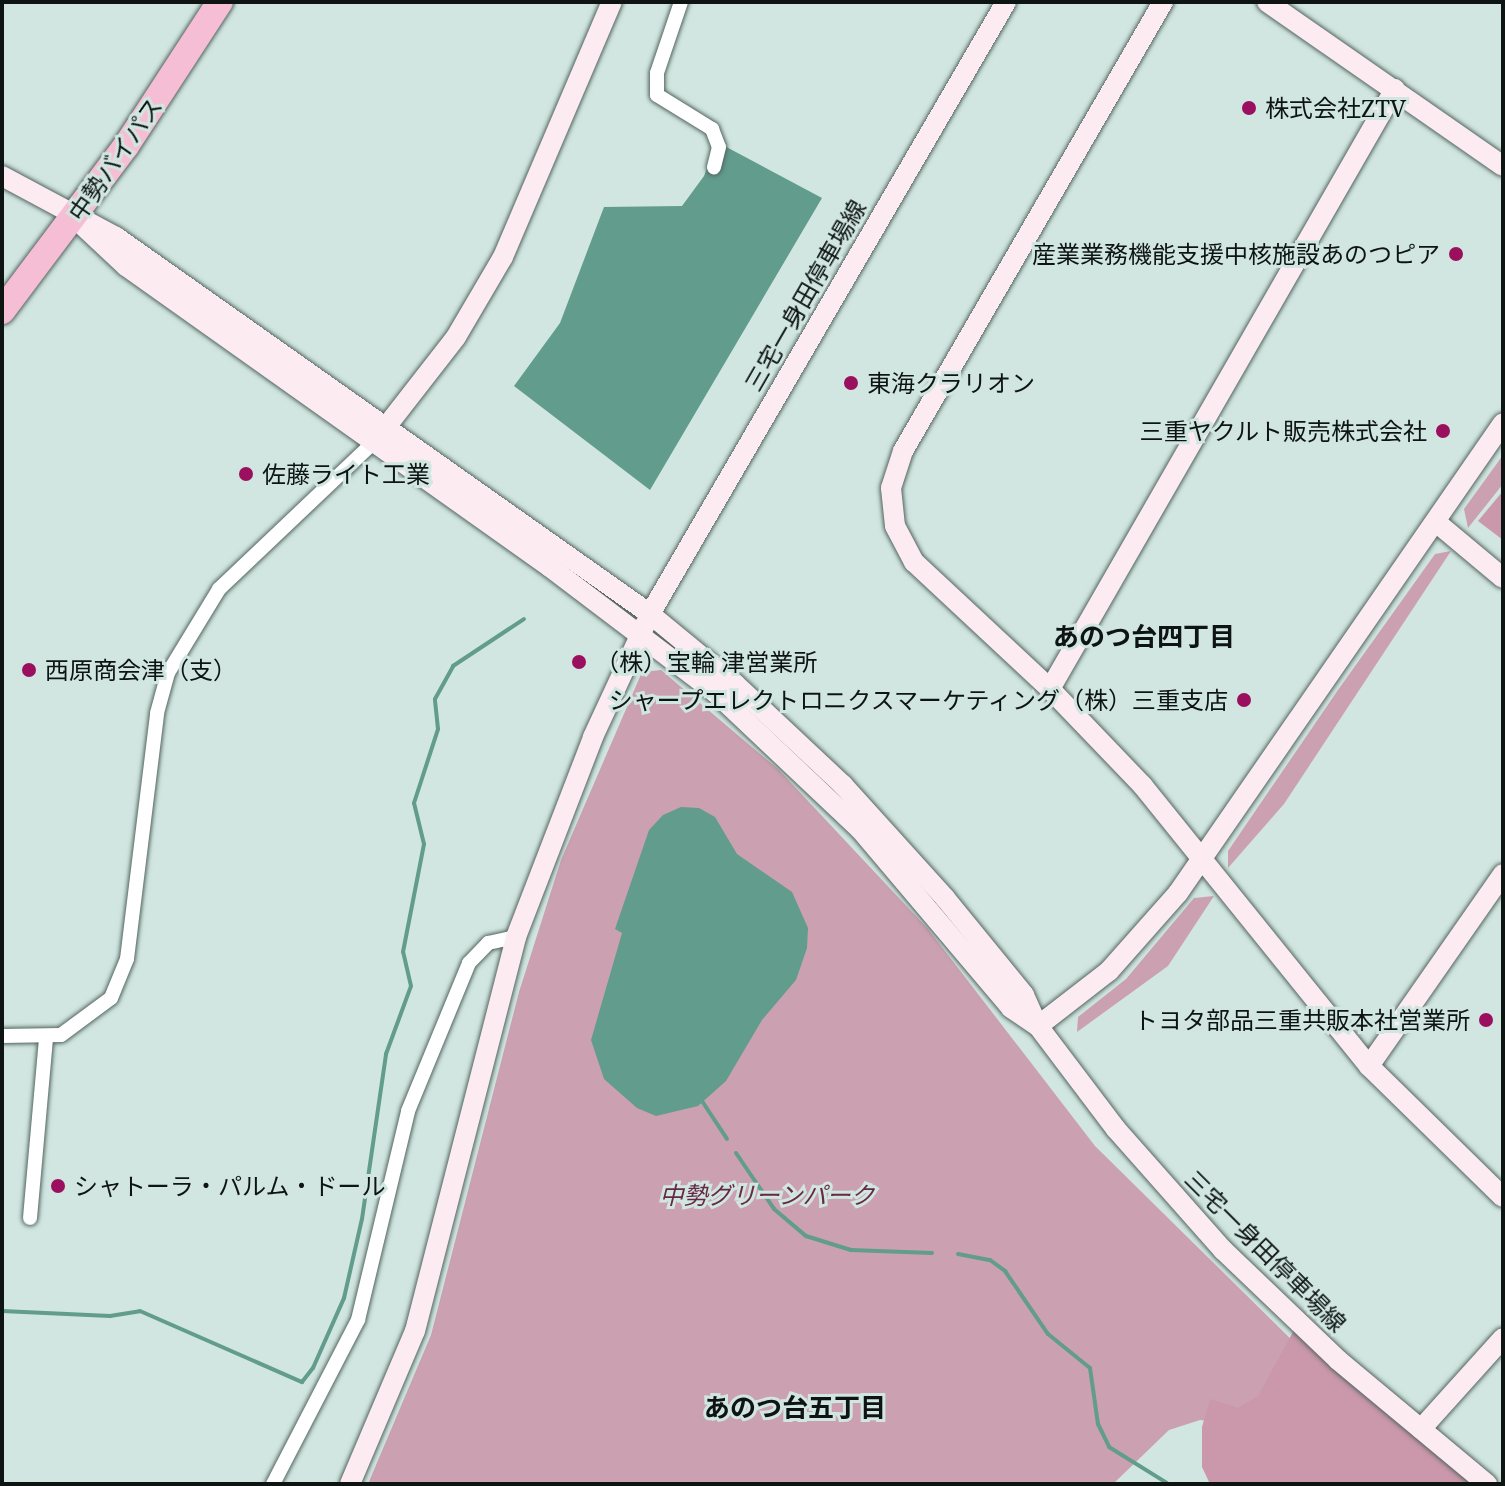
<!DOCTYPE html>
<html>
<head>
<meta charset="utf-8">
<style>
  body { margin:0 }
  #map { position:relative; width:1505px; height:1486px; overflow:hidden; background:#d1e6e0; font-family:"Noto Serif","Noto Sans JP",serif }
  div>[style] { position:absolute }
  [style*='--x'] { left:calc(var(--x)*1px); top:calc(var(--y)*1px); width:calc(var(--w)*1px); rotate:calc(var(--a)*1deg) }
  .green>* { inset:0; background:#cba1b1 }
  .forest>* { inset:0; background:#ca97ab }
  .water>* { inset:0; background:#619c8c }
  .stream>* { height:4px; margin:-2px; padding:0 2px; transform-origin:2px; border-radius:2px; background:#619c8c }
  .roads { filter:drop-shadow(0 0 2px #536560) drop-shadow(0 0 2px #536560) }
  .street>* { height:14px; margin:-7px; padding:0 7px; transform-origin:7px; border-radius:7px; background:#fff }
  .secondary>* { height:20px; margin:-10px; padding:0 10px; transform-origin:10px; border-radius:10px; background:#fcecf2 }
  .highway>* { height:26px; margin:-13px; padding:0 13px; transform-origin:13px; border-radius:13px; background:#f6bed4 }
  .dots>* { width:22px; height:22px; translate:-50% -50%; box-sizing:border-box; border:4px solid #d1e6e0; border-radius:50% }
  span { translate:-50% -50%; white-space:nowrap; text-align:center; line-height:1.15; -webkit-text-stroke:6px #d1e6e0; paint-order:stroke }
  .poi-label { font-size:24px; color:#0d1412 }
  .left { translate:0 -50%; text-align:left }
  .right { translate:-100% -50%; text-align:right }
  .street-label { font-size:24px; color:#0d1412 }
  .park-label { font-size:24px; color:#662845; font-style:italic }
  .neighbourhood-label { font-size:26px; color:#0d1412; font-weight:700 }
  .frame { position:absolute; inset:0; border:4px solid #0d1412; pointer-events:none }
</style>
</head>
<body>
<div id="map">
  <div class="green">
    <div style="clip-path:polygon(1503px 455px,1503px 484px,1468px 528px,1464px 509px)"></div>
    <div style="clip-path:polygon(1451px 551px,1284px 804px,1228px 868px,1228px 851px,1338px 690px,1435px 554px)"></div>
    <div style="clip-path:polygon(661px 670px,779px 770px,928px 929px,1095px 1146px,1304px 1352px,1248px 1425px,1200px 1420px,1169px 1430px,1113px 1484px,368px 1484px,431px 1335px,519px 992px,561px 860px,642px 672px)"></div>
    <div style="clip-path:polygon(1214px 896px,1168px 966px,1077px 1032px,1078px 1017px,1126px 979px,1194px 898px)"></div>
  </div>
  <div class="forest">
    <div style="clip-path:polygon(1503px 491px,1503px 540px,1478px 521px)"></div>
    <div style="clip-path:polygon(1294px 1330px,1479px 1484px,1210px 1484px,1202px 1467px,1202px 1427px,1210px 1399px,1238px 1408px,1258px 1396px)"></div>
  </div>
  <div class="water">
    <div style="clip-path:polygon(717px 142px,822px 198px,650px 490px,514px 386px,560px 323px,604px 207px,682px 206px,704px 176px)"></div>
    <div style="clip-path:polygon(681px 807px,699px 808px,715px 817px,737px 854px,792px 892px,808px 928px,807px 948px,796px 980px,762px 1020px,726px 1081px,698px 1106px,656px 1116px,637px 1108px,604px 1079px,591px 1040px,622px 933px,615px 929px,649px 830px,663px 815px)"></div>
  </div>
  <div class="stream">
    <div style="--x:2;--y:3;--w:1;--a:-45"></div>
    <div style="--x:700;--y:1098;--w:49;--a:56.6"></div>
    <div style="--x:736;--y:1153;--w:68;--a:55.8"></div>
    <div style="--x:774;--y:1209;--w:42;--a:40.2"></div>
    <div style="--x:806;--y:1236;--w:47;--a:17.3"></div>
    <div style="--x:851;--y:1250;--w:81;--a:2.1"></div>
    <div style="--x:958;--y:1254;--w:33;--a:11"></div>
    <div style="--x:990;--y:1260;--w:19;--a:36"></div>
    <div style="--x:1005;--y:1271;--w:76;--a:55.7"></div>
    <div style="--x:1048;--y:1334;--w:54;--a:39"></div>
    <div style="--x:1090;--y:1368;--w:57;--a:81.9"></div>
    <div style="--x:1098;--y:1424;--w:25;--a:64"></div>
    <div style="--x:1109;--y:1447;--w:68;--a:31.8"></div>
    <div style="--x:2;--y:1311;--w:108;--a:2.7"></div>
    <div style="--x:110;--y:1316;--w:30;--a:-9"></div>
    <div style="--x:140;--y:1311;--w:177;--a:23.7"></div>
    <div style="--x:302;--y:1382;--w:18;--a:-52"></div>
    <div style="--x:313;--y:1368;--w:77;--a:-66.1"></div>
    <div style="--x:344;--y:1298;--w:81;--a:-77.2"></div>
    <div style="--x:362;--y:1219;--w:167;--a:-81.7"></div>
    <div style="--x:386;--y:1054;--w:72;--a:-69.8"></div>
    <div style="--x:411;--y:986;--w:35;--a:-103"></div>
    <div style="--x:403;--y:952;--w:110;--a:-79"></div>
    <div style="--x:424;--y:844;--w:42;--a:-103.7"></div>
    <div style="--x:414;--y:803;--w:78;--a:-72"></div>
    <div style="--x:438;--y:729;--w:30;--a:-96"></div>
    <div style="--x:435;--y:699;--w:38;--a:-61"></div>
    <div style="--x:453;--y:666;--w:85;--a:-33.5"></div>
  </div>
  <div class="roads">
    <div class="street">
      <div style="--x:681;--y:2;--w:75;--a:108.7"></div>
      <div style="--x:657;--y:73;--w:22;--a:90"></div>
      <div style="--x:657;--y:95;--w:65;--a:31.7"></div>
      <div style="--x:712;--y:129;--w:19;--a:69"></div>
      <div style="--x:719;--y:147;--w:21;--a:104"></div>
      <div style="--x:2;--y:1036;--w:59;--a:-1"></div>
      <div style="--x:61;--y:1035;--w:62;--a:-36.5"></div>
      <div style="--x:111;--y:998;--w:42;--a:-67.7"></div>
      <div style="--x:127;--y:959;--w:248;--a:-83"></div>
      <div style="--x:157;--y:713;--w:41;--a:-74.6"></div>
      <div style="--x:168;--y:673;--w:98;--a:-58.7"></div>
      <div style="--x:219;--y:589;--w:214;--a:-43.5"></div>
      <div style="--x:30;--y:1218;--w:181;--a:-84.9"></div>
      <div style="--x:273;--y:1484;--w:185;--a:-62.6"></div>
      <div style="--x:358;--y:1320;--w:215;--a:-76.5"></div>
      <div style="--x:408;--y:1111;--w:160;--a:-67.6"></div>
      <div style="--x:469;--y:963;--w:28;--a:-46"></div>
      <div style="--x:488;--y:943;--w:29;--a:-12"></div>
    </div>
    <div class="secondary">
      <div style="--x:1163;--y:2;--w:519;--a:120.07"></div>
      <div style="--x:903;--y:451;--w:39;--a:108"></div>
      <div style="--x:891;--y:488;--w:38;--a:84"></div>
      <div style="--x:895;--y:526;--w:41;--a:62.2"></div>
      <div style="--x:914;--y:562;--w:186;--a:43"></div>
      <div style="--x:1050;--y:689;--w:134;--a:46.2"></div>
      <div style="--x:1143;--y:786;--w:360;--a:51.1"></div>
      <div style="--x:1369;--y:1066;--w:187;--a:44.4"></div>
      <div style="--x:1267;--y:2;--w:287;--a:34.8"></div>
      <div style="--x:2;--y:176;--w:129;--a:28.2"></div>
      <div style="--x:116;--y:237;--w:654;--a:35.22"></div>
      <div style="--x:650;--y:614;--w:110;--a:39.5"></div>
      <div style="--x:735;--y:684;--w:148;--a:43.1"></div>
      <div style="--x:843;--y:785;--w:152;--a:47.9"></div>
      <div style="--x:945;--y:898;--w:125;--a:50.8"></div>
      <div style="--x:1024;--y:995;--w:34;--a:66"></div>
      <div style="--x:1038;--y:1026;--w:129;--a:52.9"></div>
      <div style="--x:1116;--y:1129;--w:162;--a:48.5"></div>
      <div style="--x:1223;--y:1250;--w:159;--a:43.7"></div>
      <div style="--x:1338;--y:1360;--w:194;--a:39.8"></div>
      <div style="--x:80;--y:223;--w:63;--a:43.1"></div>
      <div style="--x:126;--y:266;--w:520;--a:35.37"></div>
      <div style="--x:550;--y:567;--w:208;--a:37.2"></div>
      <div style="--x:716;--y:693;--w:198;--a:43.4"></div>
      <div style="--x:860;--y:829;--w:234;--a:49.8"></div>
      <div style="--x:1011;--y:1008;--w:32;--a:34"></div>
      <div style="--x:379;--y:436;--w:125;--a:-52.1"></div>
      <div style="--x:456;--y:337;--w:93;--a:-59.6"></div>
      <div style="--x:503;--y:257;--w:277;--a:-66.9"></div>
      <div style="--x:1436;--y:522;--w:87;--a:39.9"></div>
      <div style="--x:1050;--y:689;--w:692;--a:-60.1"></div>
      <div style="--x:1038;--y:1026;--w:90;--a:-37.8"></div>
      <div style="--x:1109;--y:971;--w:104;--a:-48.5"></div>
      <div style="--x:1178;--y:893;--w:571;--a:-55.34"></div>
      <div style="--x:1369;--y:1066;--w:234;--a:-55.1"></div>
      <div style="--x:1421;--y:1429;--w:122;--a:-48"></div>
      <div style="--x:350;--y:1484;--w:166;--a:-67"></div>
      <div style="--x:415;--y:1331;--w:407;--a:-75.6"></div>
      <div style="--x:516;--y:937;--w:214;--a:-68.9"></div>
      <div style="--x:593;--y:737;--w:136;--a:-65.1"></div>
      <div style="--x:650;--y:614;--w:708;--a:-59.81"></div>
    </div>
    <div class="highway">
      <div style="--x:2;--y:311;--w:206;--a:-53.1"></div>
      <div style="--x:126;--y:146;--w:172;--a:-56.9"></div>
    </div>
  </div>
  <div class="dots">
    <div style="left:1249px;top:108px;background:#9b0f5f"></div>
    <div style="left:1456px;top:254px;background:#9b0f5f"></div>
    <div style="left:851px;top:383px;background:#9b0f5f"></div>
    <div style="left:1443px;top:431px;background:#9b0f5f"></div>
    <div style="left:246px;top:474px;background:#9b0f5f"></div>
    <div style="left:579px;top:662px;background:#9b0f5f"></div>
    <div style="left:29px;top:670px;background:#9b0f5f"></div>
    <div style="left:1244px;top:700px;background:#9b0f5f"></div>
    <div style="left:1486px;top:1020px;background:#9b0f5f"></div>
    <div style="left:58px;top:1186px;background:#9b0f5f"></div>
  </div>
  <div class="poi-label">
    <span class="left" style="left:1265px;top:108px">株式会社ZTV</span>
    <span class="right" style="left:1440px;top:254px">産業業務機能支援中核施設あのつピア</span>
    <span class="left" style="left:867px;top:383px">東海クラリオン</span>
    <span class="right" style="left:1427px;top:431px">三重ヤクルト販売株式会社</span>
    <span class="left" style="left:262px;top:474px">佐藤ライト工業</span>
    <span class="left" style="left:595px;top:662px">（株）宝輪 津営業所</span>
    <span class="left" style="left:45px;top:670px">西原商会津（支）</span>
    <span class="right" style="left:1228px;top:700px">シャープエレクトロニクスマーケティング（株）三重支店</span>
    <span class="right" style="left:1470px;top:1020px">トヨタ部品三重共販本社営業所</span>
    <span class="left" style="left:74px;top:1186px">シャトーラ・パルム・ドール</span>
  </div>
  <div class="street-label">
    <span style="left:115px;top:159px;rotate:-55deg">中勢バイパス</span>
    <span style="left:805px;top:295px;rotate:-60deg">三宅一身田停車場線</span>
    <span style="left:1266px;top:1251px;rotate:45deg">三宅一身田停車場線</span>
  </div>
  <div class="park-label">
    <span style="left:767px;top:1195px">中勢グリーンパーク</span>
  </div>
  <div class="neighbourhood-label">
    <span style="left:1144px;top:637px">あのつ台四丁目</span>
    <span style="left:795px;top:1408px">あのつ台五丁目</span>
  </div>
  <div class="frame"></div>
</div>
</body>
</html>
